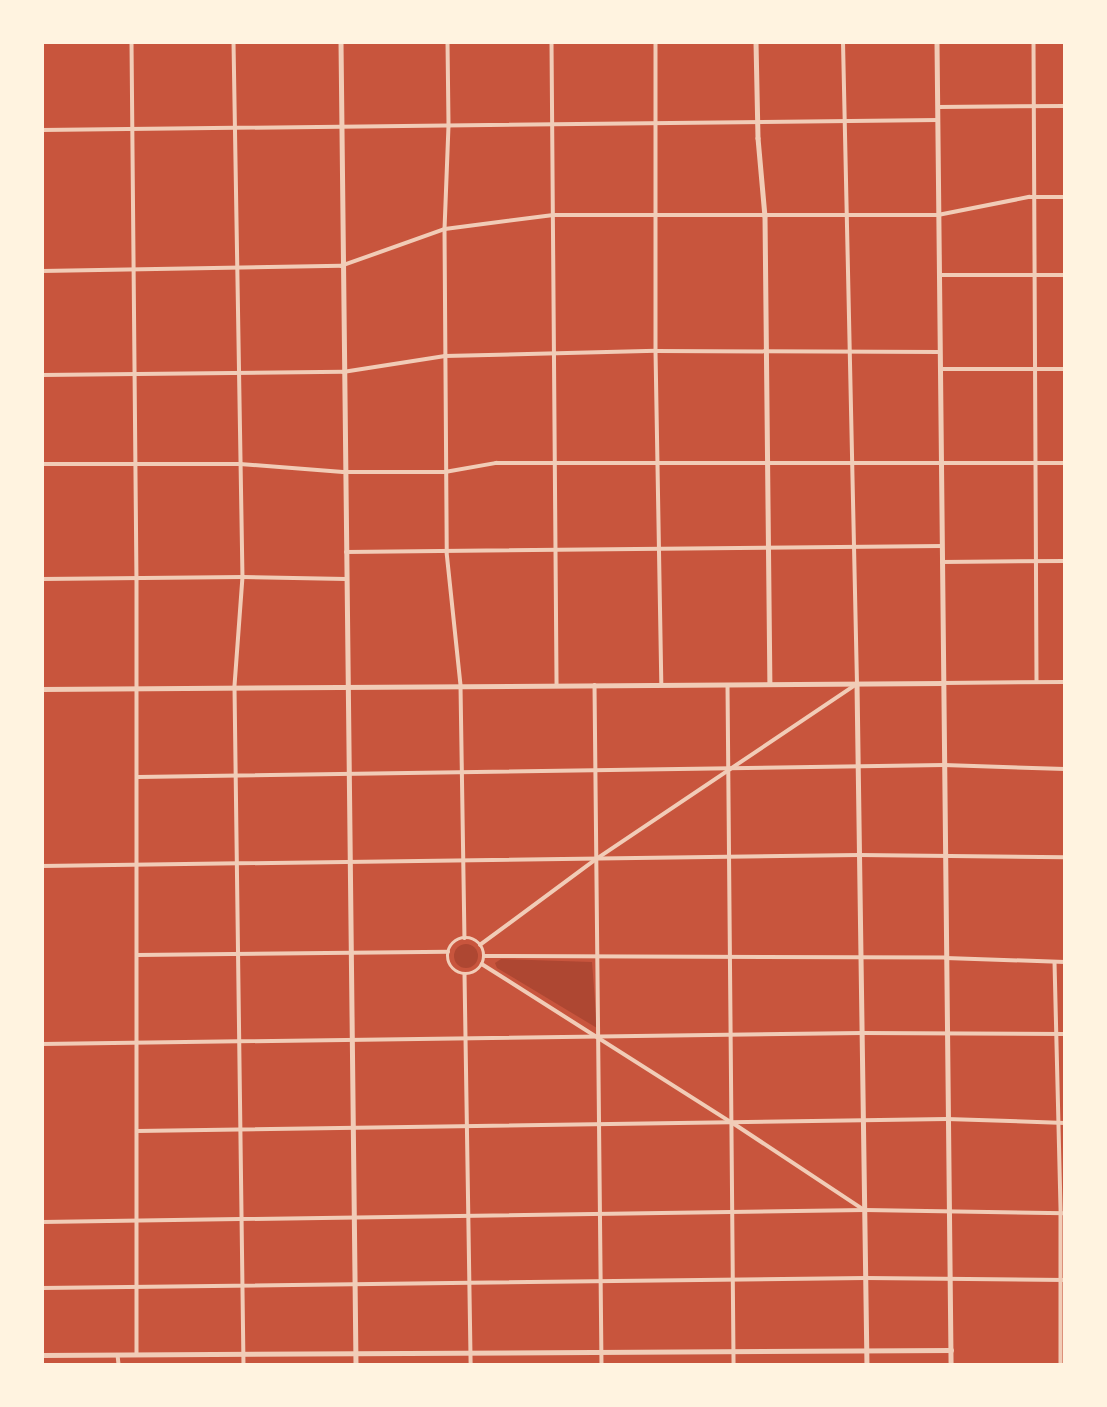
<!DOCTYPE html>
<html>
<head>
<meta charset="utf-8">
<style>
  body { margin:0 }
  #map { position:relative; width:1107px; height:1407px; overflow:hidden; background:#c8553d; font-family:"Varela Round",sans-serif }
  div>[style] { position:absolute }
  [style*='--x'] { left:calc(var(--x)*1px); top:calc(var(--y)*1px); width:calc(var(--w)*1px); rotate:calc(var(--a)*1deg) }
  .green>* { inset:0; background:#ae4732 }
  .round { border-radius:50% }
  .minor>* { height:3.5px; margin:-1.75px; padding:0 1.75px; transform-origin:1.75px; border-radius:1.75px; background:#f1ccb7 }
  .minor>.ring { margin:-1.75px; padding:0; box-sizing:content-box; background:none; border:3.5px solid #f1ccb7; border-radius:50% }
  .tertiary>* { height:4.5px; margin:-2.25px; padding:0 2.25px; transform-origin:2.25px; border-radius:2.25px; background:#f1ccb7 }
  span { translate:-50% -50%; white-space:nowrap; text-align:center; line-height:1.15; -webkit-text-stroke:7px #fff3e0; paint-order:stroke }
  .frame { position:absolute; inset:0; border:44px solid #fff3e0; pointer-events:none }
</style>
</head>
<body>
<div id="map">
  <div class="green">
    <div class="round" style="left:454px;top:944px;width:24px;height:24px"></div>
    <div style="clip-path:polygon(501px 959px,592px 962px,597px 1028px,497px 968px,495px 963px)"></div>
  </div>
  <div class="minor">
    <div style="--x:132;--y:42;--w:537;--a:89.47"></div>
    <div style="--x:137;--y:579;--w:776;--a:90"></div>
    <div style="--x:234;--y:42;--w:535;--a:89.04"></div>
    <div style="--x:243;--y:577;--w:110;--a:94.2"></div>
    <div style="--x:235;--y:687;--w:678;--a:89.24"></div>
    <div style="--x:448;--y:42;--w:84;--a:89.3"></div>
    <div style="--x:449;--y:126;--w:103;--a:92.2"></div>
    <div style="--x:445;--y:229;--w:323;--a:89.6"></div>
    <div style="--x:447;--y:552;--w:135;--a:84"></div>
    <div style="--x:461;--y:686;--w:252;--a:89.1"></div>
    <div style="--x:552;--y:42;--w:643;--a:89.55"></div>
    <div style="--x:656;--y:42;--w:309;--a:90"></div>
    <div style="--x:656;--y:351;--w:334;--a:89"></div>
    <div style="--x:1034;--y:42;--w:640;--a:89.73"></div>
    <div style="--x:938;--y:107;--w:127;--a:-0.5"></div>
    <div style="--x:42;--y:130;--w:896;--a:-0.64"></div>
    <div style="--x:42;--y:271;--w:299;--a:-1"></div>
    <div style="--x:341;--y:266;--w:110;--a:-19.6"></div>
    <div style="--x:445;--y:229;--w:109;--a:-7.4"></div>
    <div style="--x:553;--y:215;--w:385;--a:0"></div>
    <div style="--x:938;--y:215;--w:93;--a:-11.2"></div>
    <div style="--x:1029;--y:197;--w:36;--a:0"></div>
    <div style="--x:939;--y:275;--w:126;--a:0"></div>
    <div style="--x:941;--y:369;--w:124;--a:0"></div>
    <div style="--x:42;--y:375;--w:301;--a:-0.6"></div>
    <div style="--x:343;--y:372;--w:103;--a:-8.9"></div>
    <div style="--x:445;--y:356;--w:211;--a:-1.4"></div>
    <div style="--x:656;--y:351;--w:284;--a:0.2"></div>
    <div style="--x:42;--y:464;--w:198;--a:0"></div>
    <div style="--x:240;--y:464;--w:103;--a:4.4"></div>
    <div style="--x:343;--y:472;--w:102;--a:0"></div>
    <div style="--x:445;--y:472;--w:52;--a:-10"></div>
    <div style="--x:496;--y:463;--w:569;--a:0"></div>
    <div style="--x:346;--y:552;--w:596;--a:-0.58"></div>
    <div style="--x:942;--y:562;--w:123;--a:-0.5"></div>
    <div style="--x:42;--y:579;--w:201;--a:-0.6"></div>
    <div style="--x:243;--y:577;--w:103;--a:1.1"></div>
    <div style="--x:943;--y:683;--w:122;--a:-0.5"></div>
    <div style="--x:595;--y:685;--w:680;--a:89.41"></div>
    <div style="--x:728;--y:685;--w:680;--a:89.49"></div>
    <div style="--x:138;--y:777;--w:806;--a:-0.85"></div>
    <div style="--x:944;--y:765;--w:121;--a:1.9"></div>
    <div style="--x:42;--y:866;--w:817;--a:-0.77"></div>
    <div style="--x:859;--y:855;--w:206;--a:0.6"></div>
    <div class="ring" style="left:448px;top:938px;width:32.5px;height:32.5px"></div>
    <div style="--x:480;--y:945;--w:143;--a:-36.5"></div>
    <div style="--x:595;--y:860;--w:316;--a:-33.9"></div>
    <div style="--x:857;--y:684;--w:642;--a:-91.25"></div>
    <div style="--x:137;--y:955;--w:311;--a:-0.6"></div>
    <div style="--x:484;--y:956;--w:462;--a:0.2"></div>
    <div style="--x:946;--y:958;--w:119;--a:1.9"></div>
    <div style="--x:1055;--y:962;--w:251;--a:88.6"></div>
    <div style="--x:1061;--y:1213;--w:152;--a:90"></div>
    <div style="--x:482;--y:964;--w:297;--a:32.4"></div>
    <div style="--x:733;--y:1123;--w:156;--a:33.5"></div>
    <div style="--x:465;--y:974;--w:391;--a:89.1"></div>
    <div style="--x:42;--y:1044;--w:820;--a:-0.77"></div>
    <div style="--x:862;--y:1033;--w:203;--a:0.3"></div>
    <div style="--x:137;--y:1131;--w:810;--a:-0.85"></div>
    <div style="--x:947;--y:1119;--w:118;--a:1.9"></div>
    <div style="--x:42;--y:1222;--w:823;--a:-0.84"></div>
    <div style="--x:865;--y:1210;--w:200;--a:0.9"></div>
    <div style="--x:42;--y:1288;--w:824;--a:-0.7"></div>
    <div style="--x:866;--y:1278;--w:199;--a:0.6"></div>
    <div style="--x:118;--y:1355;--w:10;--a:84"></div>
  </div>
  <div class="tertiary">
    <div style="--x:341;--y:42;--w:1323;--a:89.35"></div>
    <div style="--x:756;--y:42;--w:96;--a:88.8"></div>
    <div style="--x:758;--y:138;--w:78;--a:84.9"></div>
    <div style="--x:765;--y:216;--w:468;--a:89.4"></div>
    <div style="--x:937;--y:42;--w:1323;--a:89.39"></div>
    <div style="--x:857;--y:684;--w:681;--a:89.16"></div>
    <div style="--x:42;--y:689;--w:901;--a:-0.38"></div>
    <div style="--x:42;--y:1355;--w:909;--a:-0.32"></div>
  </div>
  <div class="frame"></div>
</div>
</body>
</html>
